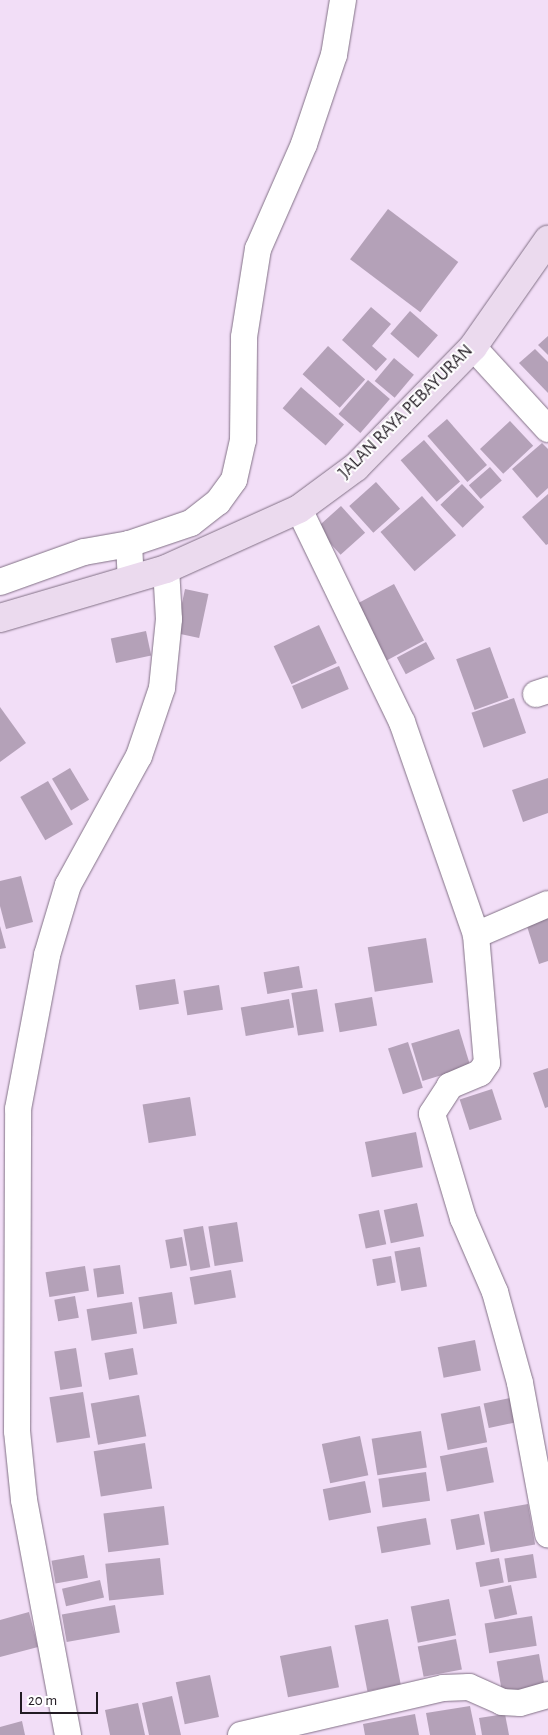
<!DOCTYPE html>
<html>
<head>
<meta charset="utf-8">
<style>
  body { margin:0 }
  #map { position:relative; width:548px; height:1735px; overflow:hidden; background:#f2def7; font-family:"Alegreya Sans",sans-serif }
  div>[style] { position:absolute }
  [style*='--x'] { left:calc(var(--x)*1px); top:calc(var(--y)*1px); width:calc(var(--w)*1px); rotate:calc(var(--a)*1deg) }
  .building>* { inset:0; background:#b4a1b8; transform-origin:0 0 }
  .roads { filter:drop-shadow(0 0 1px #827186) drop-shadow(0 0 1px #827186) }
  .minor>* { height:26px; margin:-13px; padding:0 13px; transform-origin:13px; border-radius:13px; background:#fff }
  .secondary>* { height:28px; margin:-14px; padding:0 14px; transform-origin:14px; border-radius:14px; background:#ebdaee }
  span { translate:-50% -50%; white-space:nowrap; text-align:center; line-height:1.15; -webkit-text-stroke:4px #fff; paint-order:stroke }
  .street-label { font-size:18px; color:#221b23 }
  .scale { position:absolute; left:20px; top:1692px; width:78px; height:22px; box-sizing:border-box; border:2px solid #221b23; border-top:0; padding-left:6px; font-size:15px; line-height:18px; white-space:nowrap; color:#221b23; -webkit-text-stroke:4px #fff; paint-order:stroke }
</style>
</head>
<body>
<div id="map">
  <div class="building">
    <div style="left:388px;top:209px;width:88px;height:63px;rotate:37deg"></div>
    <div style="clip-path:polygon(371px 307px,391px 324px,372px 346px,387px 359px,376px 371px,342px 340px)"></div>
    <div style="left:410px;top:311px;width:37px;height:30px;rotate:41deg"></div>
    <div style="clip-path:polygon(548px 336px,548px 355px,538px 345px)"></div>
    <div style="left:328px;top:346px;width:50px;height:38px;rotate:42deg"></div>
    <div style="clip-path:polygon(535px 349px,548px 362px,548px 393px,519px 363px)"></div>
    <div style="left:394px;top:358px;width:26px;height:30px;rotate:40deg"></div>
    <div style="left:368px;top:380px;width:29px;height:45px;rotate:41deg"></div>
    <div style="left:301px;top:387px;width:57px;height:28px;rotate:41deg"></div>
    <div style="left:447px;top:419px;width:61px;height:26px;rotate:49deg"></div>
    <div style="left:510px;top:421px;width:34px;height:41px;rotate:47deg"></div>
    <div style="left:424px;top:440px;width:55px;height:31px;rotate:49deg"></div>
    <div style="clip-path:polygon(542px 443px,548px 449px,548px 488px,537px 498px,512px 469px)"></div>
    <div style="left:490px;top:467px;width:18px;height:28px;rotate:49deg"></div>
    <div style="left:376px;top:482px;width:36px;height:36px;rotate:48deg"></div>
    <div style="left:462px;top:484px;width:32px;height:30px;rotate:46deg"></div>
    <div style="clip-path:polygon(548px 494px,548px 544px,546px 545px,522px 517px)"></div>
    <div style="left:422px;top:496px;width:52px;height:55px;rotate:49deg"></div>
    <div style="left:341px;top:506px;width:36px;height:33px;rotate:48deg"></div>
    <div style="left:394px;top:584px;width:64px;height:45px;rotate:62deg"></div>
    <div style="left:185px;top:589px;width:24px;height:45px;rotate:12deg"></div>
    <div style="left:319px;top:625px;width:42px;height:50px;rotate:65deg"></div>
    <div style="left:146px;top:631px;width:25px;height:36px;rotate:78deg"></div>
    <div style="left:426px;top:642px;width:19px;height:33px;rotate:62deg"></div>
    <div style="left:490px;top:647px;width:54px;height:36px;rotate:70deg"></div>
    <div style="left:339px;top:666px;width:25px;height:51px;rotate:67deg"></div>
    <div style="left:514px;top:698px;width:37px;height:45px;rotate:71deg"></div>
    <div style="clip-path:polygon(0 707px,26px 743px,0 762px)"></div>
    <div style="left:70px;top:768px;width:37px;height:21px;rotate:59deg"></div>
    <div style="clip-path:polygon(548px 778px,548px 813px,523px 822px,512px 790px)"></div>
    <div style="left:48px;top:781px;width:50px;height:32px;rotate:60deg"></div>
    <div style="clip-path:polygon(21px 876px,33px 922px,6px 929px,0 906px,0 881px)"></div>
    <div style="clip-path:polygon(548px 913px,548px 961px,539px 964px,525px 920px)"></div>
    <div style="clip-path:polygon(0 926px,6px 948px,0 949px)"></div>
    <div style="left:426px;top:938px;width:45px;height:59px;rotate:81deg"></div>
    <div style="left:299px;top:966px;width:22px;height:36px;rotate:80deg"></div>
    <div style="left:175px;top:979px;width:25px;height:40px;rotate:81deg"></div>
    <div style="left:219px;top:985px;width:25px;height:36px;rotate:81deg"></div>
    <div style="left:317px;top:989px;width:43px;height:26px;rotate:81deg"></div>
    <div style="left:372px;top:997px;width:29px;height:38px;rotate:80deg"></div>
    <div style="left:289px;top:999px;width:29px;height:49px;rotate:80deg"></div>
    <div style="left:459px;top:1029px;width:39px;height:50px;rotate:73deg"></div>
    <div style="left:408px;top:1042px;width:48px;height:21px;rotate:72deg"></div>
    <div style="clip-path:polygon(548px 1068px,548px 1107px,545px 1108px,533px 1073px)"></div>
    <div style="left:492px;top:1089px;width:32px;height:34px;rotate:72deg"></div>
    <div style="left:190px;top:1097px;width:39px;height:48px;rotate:81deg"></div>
    <div style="left:416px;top:1132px;width:36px;height:52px;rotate:79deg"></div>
    <div style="left:417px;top:1203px;width:34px;height:34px;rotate:78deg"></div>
    <div style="left:379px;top:1210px;width:35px;height:21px;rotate:78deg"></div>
    <div style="left:237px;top:1222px;width:40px;height:29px;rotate:81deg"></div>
    <div style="left:203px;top:1226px;width:42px;height:20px;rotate:80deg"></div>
    <div style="left:182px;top:1237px;width:29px;height:17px;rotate:80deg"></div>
    <div style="left:420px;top:1247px;width:40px;height:26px;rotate:80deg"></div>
    <div style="left:391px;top:1256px;width:27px;height:19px;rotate:80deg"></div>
    <div style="left:120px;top:1265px;width:29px;height:27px;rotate:82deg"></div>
    <div style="left:85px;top:1266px;width:25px;height:40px;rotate:81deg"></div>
    <div style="left:231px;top:1270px;width:28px;height:42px;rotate:80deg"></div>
    <div style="left:172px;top:1292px;width:32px;height:34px;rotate:81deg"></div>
    <div style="left:75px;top:1296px;width:22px;height:21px;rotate:80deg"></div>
    <div style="left:132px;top:1302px;width:32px;height:46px;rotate:81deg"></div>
    <div style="left:475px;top:1340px;width:31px;height:38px;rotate:79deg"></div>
    <div style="left:76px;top:1348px;width:39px;height:22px;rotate:81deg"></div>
    <div style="left:133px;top:1348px;width:27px;height:29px;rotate:80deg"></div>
    <div style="left:83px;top:1392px;width:46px;height:34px;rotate:81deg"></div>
    <div style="left:139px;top:1395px;width:42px;height:49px;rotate:80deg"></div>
    <div style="left:510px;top:1398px;width:25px;height:27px;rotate:78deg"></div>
    <div style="left:480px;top:1406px;width:37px;height:40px;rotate:79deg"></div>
    <div style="left:421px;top:1431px;width:37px;height:50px;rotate:81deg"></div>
    <div style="left:360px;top:1436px;width:40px;height:39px;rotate:78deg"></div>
    <div style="left:145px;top:1443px;width:46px;height:52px;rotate:81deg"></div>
    <div style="left:487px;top:1447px;width:36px;height:48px;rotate:79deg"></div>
    <div style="left:426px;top:1472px;width:29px;height:48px;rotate:82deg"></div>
    <div style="left:365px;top:1481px;width:32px;height:43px;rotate:79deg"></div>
    <div style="left:528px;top:1504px;width:41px;height:45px;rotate:80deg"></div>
    <div style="left:164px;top:1506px;width:39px;height:61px;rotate:83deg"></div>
    <div style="left:479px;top:1514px;width:31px;height:29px;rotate:79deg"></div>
    <div style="left:426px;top:1518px;width:27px;height:50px;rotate:80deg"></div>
    <div style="left:533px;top:1554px;width:24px;height:29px;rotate:81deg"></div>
    <div style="left:84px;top:1555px;width:23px;height:33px;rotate:80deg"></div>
    <div style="left:160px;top:1558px;width:37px;height:55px;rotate:84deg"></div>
    <div style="left:499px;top:1558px;width:25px;height:24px;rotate:79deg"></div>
    <div style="left:100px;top:1580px;width:18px;height:39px;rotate:77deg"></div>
    <div style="left:511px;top:1585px;width:30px;height:23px;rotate:78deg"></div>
    <div style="left:449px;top:1599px;width:37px;height:39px;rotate:79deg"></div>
    <div style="left:115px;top:1605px;width:28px;height:54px;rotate:80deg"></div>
    <div style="clip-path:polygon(29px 1612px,38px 1647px,0 1657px,0 1620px)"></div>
    <div style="left:532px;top:1616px;width:30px;height:48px;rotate:81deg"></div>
    <div style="left:388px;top:1619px;width:67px;height:34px;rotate:79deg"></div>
    <div style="left:456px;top:1639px;width:31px;height:39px;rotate:79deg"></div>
    <div style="left:331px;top:1646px;width:42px;height:52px;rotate:79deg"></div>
    <div style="left:539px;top:1654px;width:34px;height:43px;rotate:80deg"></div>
    <div style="left:210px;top:1675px;width:43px;height:35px;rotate:78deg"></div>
    <div style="clip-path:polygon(172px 1696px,181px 1735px,149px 1735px,142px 1703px)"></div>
    <div style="clip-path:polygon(138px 1703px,145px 1735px,110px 1735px,105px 1710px)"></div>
    <div style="clip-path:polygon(470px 1706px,476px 1735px,430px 1735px,426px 1713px)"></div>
    <div style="clip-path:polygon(415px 1714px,419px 1735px,365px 1735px,363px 1724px)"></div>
    <div style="clip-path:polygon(505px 1714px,509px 1735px,482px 1735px,479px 1718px)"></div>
    <div style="clip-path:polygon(22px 1721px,25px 1735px,0 1735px,0 1727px)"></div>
  </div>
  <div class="roads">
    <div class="minor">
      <div style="--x:473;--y:347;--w:111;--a:47.6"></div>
      <div style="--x:299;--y:509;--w:237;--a:64.2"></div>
      <div style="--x:402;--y:722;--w:225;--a:70.8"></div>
      <div style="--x:476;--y:935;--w:128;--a:85.1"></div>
      <div style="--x:487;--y:1063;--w:12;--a:125"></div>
      <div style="--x:480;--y:1073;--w:33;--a:157"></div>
      <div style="--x:450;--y:1086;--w:33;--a:123"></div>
      <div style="--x:432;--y:1114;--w:109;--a:73.4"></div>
      <div style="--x:463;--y:1218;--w:81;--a:66.6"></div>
      <div style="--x:495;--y:1292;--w:94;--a:74.6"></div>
      <div style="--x:520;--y:1383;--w:154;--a:79.5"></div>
      <div style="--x:129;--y:544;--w:65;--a:-18.7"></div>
      <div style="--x:191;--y:523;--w:34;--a:-38"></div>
      <div style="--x:218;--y:502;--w:27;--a:-54"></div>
      <div style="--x:234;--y:480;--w:41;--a:-77.3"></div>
      <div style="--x:243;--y:440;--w:103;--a:-89.4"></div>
      <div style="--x:244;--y:337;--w:89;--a:-81"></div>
      <div style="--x:258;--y:249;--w:115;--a:-66.3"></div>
      <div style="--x:304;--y:144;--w:94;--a:-71.4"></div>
      <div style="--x:334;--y:55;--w:56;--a:-80.7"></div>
      <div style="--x:0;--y:582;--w:89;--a:-19.7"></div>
      <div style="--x:84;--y:552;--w:46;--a:-10.1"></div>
      <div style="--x:129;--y:544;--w:35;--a:87"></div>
      <div style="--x:536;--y:694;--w:13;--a:-18"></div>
      <div style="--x:476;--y:935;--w:78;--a:-23.3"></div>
      <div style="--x:68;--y:1735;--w:239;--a:-100.6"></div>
      <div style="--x:24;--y:1500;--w:69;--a:-95.8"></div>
      <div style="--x:17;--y:1431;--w:322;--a:-89.8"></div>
      <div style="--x:18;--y:1109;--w:157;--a:-79.3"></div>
      <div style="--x:47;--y:955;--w:73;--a:-73.3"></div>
      <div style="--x:68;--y:885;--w:147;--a:-61.2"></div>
      <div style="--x:139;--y:756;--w:72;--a:-71.3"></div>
      <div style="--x:162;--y:688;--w:69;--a:-84.2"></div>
      <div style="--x:169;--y:619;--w:50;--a:-93.4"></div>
      <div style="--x:241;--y:1735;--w:207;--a:-13.1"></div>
      <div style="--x:443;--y:1688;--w:26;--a:-2"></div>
      <div style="--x:469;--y:1687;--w:36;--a:24"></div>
      <div style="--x:502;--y:1702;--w:18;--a:3"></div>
      <div style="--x:520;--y:1703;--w:29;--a:-16"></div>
    </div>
    <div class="secondary">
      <div style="--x:0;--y:618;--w:173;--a:-16.4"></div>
      <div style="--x:166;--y:569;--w:146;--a:-24.3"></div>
      <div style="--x:299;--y:509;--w:71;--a:-36.4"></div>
      <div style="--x:356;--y:467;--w:168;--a:-45.7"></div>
      <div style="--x:473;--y:347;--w:131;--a:-55"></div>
    </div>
  </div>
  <div class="street-label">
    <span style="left:406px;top:412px;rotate:-45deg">JALAN RAYA PEBAYURAN</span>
  </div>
  <div class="scale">20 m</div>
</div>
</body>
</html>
